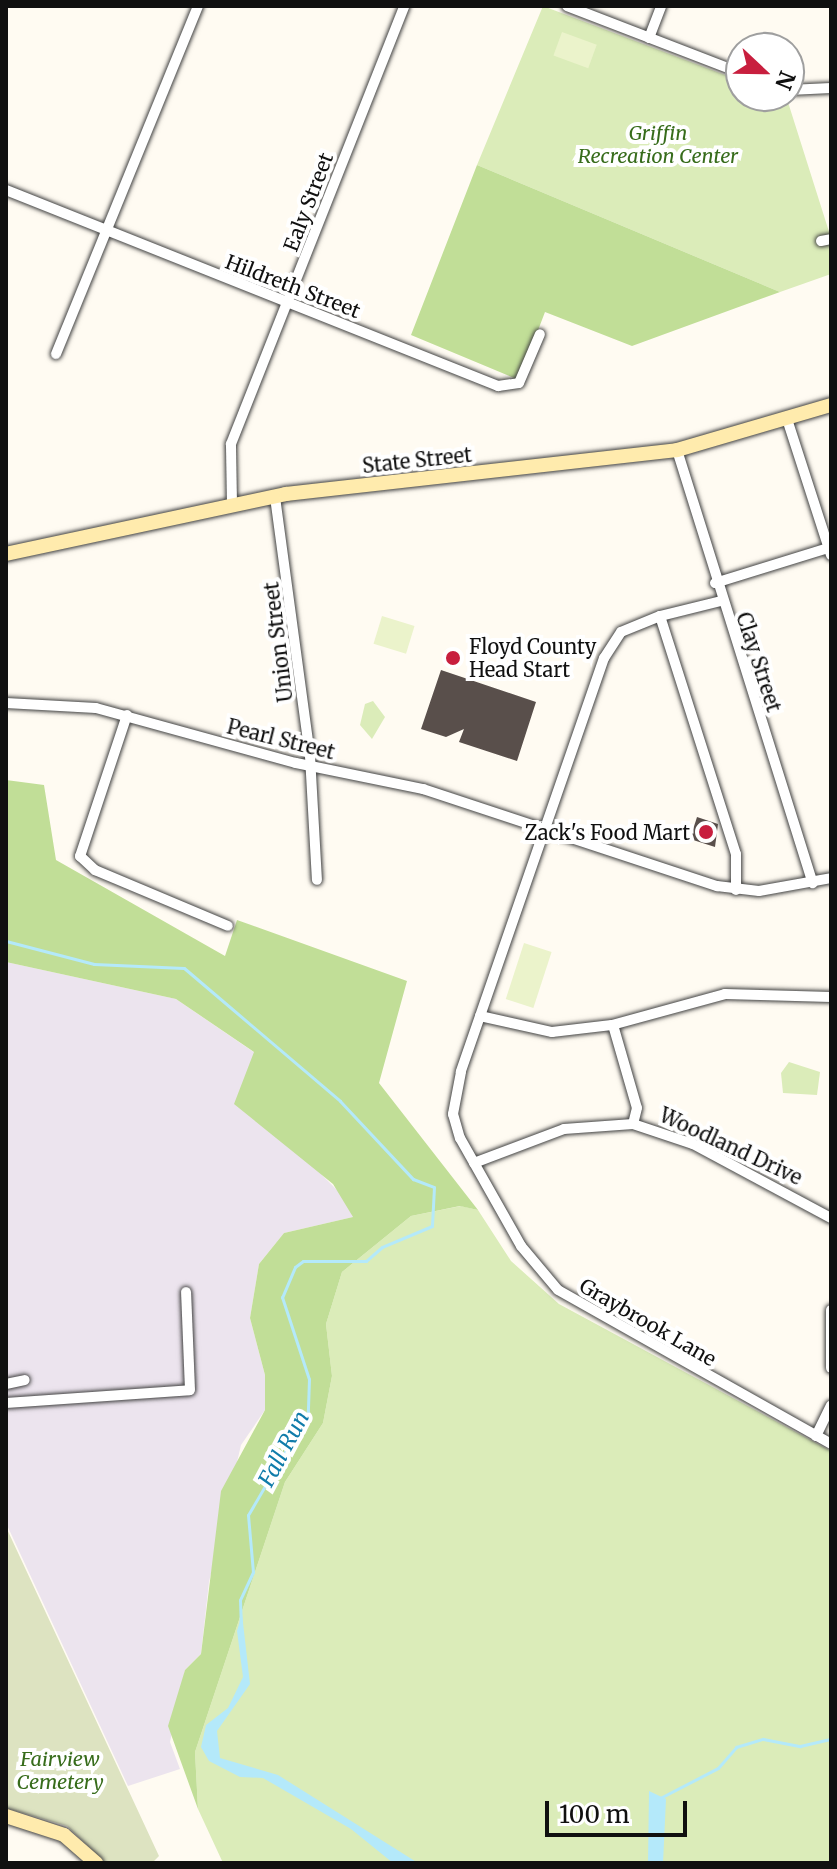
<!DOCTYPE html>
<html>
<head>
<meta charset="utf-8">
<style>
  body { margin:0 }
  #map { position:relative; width:837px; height:1869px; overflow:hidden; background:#fffbf2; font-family:Merriweather,serif }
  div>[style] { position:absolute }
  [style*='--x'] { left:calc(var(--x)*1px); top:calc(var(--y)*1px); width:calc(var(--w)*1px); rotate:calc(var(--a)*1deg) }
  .industrial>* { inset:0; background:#ece4ee }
  .green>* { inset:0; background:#dbecb9 }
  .forest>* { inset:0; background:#c1de97 }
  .cemetery>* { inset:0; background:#dde3c1 }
  .pitch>* { inset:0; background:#ebf3cb; transform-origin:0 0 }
  .water>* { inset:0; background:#b4e9fa }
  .stream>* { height:3px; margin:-1.5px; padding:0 1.5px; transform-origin:1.5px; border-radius:1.5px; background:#b4e9fa }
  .building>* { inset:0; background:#594f4b }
  .roads { filter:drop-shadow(0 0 2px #434343) drop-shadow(0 0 2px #434343) }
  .street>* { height:10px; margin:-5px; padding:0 5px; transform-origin:5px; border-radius:5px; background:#fff }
  .secondary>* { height:14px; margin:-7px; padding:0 7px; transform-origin:7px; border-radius:7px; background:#ffebad }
  .dots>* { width:22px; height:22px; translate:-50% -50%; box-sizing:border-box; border:4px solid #fff; border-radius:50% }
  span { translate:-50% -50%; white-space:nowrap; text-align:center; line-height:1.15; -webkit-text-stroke:8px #fff; paint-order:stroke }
  .park-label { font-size:20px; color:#376c1b; font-style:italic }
  .street-label { font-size:20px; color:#101010 }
  .poi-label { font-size:20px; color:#101010 }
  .left { translate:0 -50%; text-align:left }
  .right { translate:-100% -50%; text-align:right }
  .water-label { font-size:22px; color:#107caa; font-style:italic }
  .frame { position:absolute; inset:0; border:8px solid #101010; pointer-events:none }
  .north { position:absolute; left:725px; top:32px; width:80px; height:80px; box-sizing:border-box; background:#fff; border:2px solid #9f9f9f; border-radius:50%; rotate:112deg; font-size:22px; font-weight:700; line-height:32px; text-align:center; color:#101010 }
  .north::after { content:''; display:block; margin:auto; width:28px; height:36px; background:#c81f3e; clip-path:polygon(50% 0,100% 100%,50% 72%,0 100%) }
  .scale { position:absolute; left:545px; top:1801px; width:142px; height:36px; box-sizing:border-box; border:4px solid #101010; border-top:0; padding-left:10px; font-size:24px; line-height:28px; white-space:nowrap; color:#101010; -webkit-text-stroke:6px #fff; paint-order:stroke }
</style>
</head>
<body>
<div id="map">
  <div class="industrial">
    <div style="clip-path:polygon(6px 962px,176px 999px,255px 1053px,322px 1175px,344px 1197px,353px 1217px,284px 1233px,259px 1264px,250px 1318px,265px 1375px,265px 1410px,241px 1445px,209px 1582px,201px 1654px,185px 1670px,170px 1742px,180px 1769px,128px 1786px,6px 1523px)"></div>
  </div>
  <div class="green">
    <div style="clip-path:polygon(543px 6px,741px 81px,741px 96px,787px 99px,831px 238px,831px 274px,780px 292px,477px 165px)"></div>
    <div style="clip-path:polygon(373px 701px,385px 717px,372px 739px,360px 725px,365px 704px)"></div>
    <div style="clip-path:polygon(789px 1062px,820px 1072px,817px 1095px,783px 1093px,781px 1073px)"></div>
    <div style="clip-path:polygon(461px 1206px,478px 1210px,511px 1261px,559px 1304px,831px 1451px,831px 1863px,223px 1863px,198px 1809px,195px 1752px,285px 1482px,323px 1423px,332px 1376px,326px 1324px,342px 1272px,411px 1216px)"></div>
  </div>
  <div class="forest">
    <div style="clip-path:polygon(477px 165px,780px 292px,632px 346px,545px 312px,519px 380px,411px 335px)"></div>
    <div style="clip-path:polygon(6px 780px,44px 785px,56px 860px,225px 956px,237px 920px,407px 981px,379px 1083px,478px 1210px,460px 1206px,411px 1216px,342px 1272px,326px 1324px,332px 1376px,323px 1423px,285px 1482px,195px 1752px,198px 1809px,168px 1726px,185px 1670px,201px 1654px,221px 1491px,265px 1410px,265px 1375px,250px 1318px,259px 1264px,284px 1233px,353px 1217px,333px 1184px,234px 1104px,254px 1052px,176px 999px,6px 962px)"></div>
  </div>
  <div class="cemetery">
    <div style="clip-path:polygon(6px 1527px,159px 1856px,152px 1863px,106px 1863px,67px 1826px,6px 1808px)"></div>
  </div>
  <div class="pitch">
    <div style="left:562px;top:32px;width:37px;height:25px;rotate:20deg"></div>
    <div style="left:382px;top:616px;width:34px;height:29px;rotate:17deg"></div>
    <div style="left:524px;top:943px;width:29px;height:59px;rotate:18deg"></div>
  </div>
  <div class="water">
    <div style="clip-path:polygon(242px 1614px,250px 1684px,217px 1731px,220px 1758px,278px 1775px,418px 1863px,393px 1863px,351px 1829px,263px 1778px,240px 1777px,209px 1761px,201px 1747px,206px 1725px,228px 1708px,243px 1677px,237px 1631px)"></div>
    <div style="clip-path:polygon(649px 1791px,666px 1799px,663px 1863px,648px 1863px)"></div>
  </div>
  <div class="stream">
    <div style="--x:6;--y:941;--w:91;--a:14.6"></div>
    <div style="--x:94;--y:964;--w:90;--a:2.5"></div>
    <div style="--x:184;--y:968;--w:205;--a:40.4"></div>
    <div style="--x:340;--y:1101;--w:107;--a:46.9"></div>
    <div style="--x:413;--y:1179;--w:22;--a:21"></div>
    <div style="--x:434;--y:1187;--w:39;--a:93"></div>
    <div style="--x:432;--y:1226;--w:54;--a:157.2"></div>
    <div style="--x:382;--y:1247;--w:21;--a:139"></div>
    <div style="--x:366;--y:1261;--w:63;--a:180"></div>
    <div style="--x:303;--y:1261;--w:10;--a:143"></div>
    <div style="--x:295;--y:1267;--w:33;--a:113"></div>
    <div style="--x:282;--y:1297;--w:86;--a:71.8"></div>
    <div style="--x:309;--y:1379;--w:33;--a:92"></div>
    <div style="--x:308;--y:1412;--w:119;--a:120.2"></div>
    <div style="--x:248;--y:1515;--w:57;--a:85"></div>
    <div style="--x:253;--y:1572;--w:31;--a:115"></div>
    <div style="--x:240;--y:1600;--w:23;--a:88"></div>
    <div style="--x:660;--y:1798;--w:65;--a:-27.3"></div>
    <div style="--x:718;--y:1768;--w:28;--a:-49"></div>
    <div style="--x:736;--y:1747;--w:28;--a:-17"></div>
    <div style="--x:763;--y:1739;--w:38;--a:11"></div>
    <div style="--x:800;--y:1746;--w:32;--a:-13"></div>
  </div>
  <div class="building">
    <div style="clip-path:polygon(441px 670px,536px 702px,517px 761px,459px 742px,464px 729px,446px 737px,421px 729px)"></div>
    <div style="clip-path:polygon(697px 817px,718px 824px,715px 847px,690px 839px)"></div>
  </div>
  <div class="roads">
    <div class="street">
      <div style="--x:567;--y:6;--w:186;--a:21.1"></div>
      <div style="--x:649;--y:38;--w:34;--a:-69"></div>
      <div style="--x:789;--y:90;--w:42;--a:-2.7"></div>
      <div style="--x:6;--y:190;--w:530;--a:21.72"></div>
      <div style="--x:498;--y:386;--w:21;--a:-8"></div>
      <div style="--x:519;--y:383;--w:53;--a:-66.8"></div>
      <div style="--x:821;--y:241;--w:10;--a:-11"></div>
      <div style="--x:56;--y:354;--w:376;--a:-67.8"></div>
      <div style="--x:787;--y:419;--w:143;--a:72.1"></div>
      <div style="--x:677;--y:450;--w:454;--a:72.6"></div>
      <div style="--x:275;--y:497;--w:261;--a:82.3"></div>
      <div style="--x:310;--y:756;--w:124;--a:86.8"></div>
      <div style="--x:232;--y:504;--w:60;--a:-91"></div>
      <div style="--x:231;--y:444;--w:471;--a:-68.4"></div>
      <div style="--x:715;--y:583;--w:121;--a:-17.2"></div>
      <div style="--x:721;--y:601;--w:63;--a:166.2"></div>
      <div style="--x:660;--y:616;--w:250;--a:72.3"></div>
      <div style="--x:736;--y:854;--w:36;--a:90"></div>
      <div style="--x:660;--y:616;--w:42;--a:157.7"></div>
      <div style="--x:621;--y:632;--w:31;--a:123"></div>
      <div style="--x:604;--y:658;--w:438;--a:109.1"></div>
      <div style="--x:461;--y:1072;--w:43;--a:100.8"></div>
      <div style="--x:453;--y:1114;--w:25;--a:74"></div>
      <div style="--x:460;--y:1138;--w:124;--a:60.5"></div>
      <div style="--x:521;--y:1246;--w:57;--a:49.9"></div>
      <div style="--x:558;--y:1290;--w:313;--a:29.4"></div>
      <div style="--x:6;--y:703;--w:90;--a:3.2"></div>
      <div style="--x:96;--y:708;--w:207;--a:15.4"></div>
      <div style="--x:296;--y:763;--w:130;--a:11.6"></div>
      <div style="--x:423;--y:789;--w:310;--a:18.3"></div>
      <div style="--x:717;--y:886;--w:42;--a:6.8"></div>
      <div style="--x:759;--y:891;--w:73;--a:-10.2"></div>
      <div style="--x:127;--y:715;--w:149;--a:108.4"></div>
      <div style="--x:80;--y:856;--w:21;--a:43"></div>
      <div style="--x:95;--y:870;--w:144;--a:22.8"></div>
      <div style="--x:480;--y:1016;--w:74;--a:12.5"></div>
      <div style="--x:552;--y:1032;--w:60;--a:-6.7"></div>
      <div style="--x:612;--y:1025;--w:117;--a:-15.3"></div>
      <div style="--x:725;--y:994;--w:106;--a:1.6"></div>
      <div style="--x:613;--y:1025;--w:86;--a:73.9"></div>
      <div style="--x:637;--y:1108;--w:16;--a:104"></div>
      <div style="--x:474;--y:1163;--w:96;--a:-20.7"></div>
      <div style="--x:564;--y:1129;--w:69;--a:-4.1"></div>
      <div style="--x:633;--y:1124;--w:63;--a:18.4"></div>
      <div style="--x:693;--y:1144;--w:157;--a:28.2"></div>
      <div style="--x:831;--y:1310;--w:58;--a:90"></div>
      <div style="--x:6;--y:1384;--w:19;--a:-12"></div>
      <div style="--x:6;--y:1403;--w:184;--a:-4"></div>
      <div style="--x:190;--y:1390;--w:98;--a:-92.3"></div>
      <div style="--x:816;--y:1436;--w:34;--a:-64"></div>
    </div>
    <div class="secondary">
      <div style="--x:6;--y:554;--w:286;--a:-12.1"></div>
      <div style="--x:286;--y:494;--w:393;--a:-6.4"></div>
      <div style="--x:677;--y:450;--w:160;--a:-16.3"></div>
      <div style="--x:6;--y:1816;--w:61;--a:18.1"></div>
      <div style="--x:64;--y:1835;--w:43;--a:41.2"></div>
    </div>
  </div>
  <div class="dots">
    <div style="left:453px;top:658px;background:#c81f3e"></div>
    <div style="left:706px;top:832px;background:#c81f3e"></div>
  </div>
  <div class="park-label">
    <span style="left:658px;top:144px">Griffin<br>Recreation Center</span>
    <span style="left:60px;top:1770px">Fairview<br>Cemetery</span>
  </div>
  <div class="street-label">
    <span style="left:308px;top:202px;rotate:-69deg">Ealy Street</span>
    <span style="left:293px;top:286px;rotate:21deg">Hildreth Street</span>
    <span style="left:417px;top:460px;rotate:-6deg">State Street</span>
    <span style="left:278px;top:642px;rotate:-97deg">Union Street</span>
    <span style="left:759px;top:662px;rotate:72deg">Clay Street</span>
    <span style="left:281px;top:739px;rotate:14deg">Pearl Street</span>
    <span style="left:731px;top:1146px;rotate:25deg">Woodland Drive</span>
    <span style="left:648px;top:1322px;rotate:30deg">Graybrook Lane</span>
  </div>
  <div class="poi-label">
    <span class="left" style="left:469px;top:658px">Floyd County<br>Head Start</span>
    <span class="right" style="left:690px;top:832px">Zack's Food Mart</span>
  </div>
  <div class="water-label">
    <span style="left:284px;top:1449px;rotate:-62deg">Fall Run</span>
  </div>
  <div class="frame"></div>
  <div class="north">N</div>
  <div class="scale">100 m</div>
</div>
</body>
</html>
